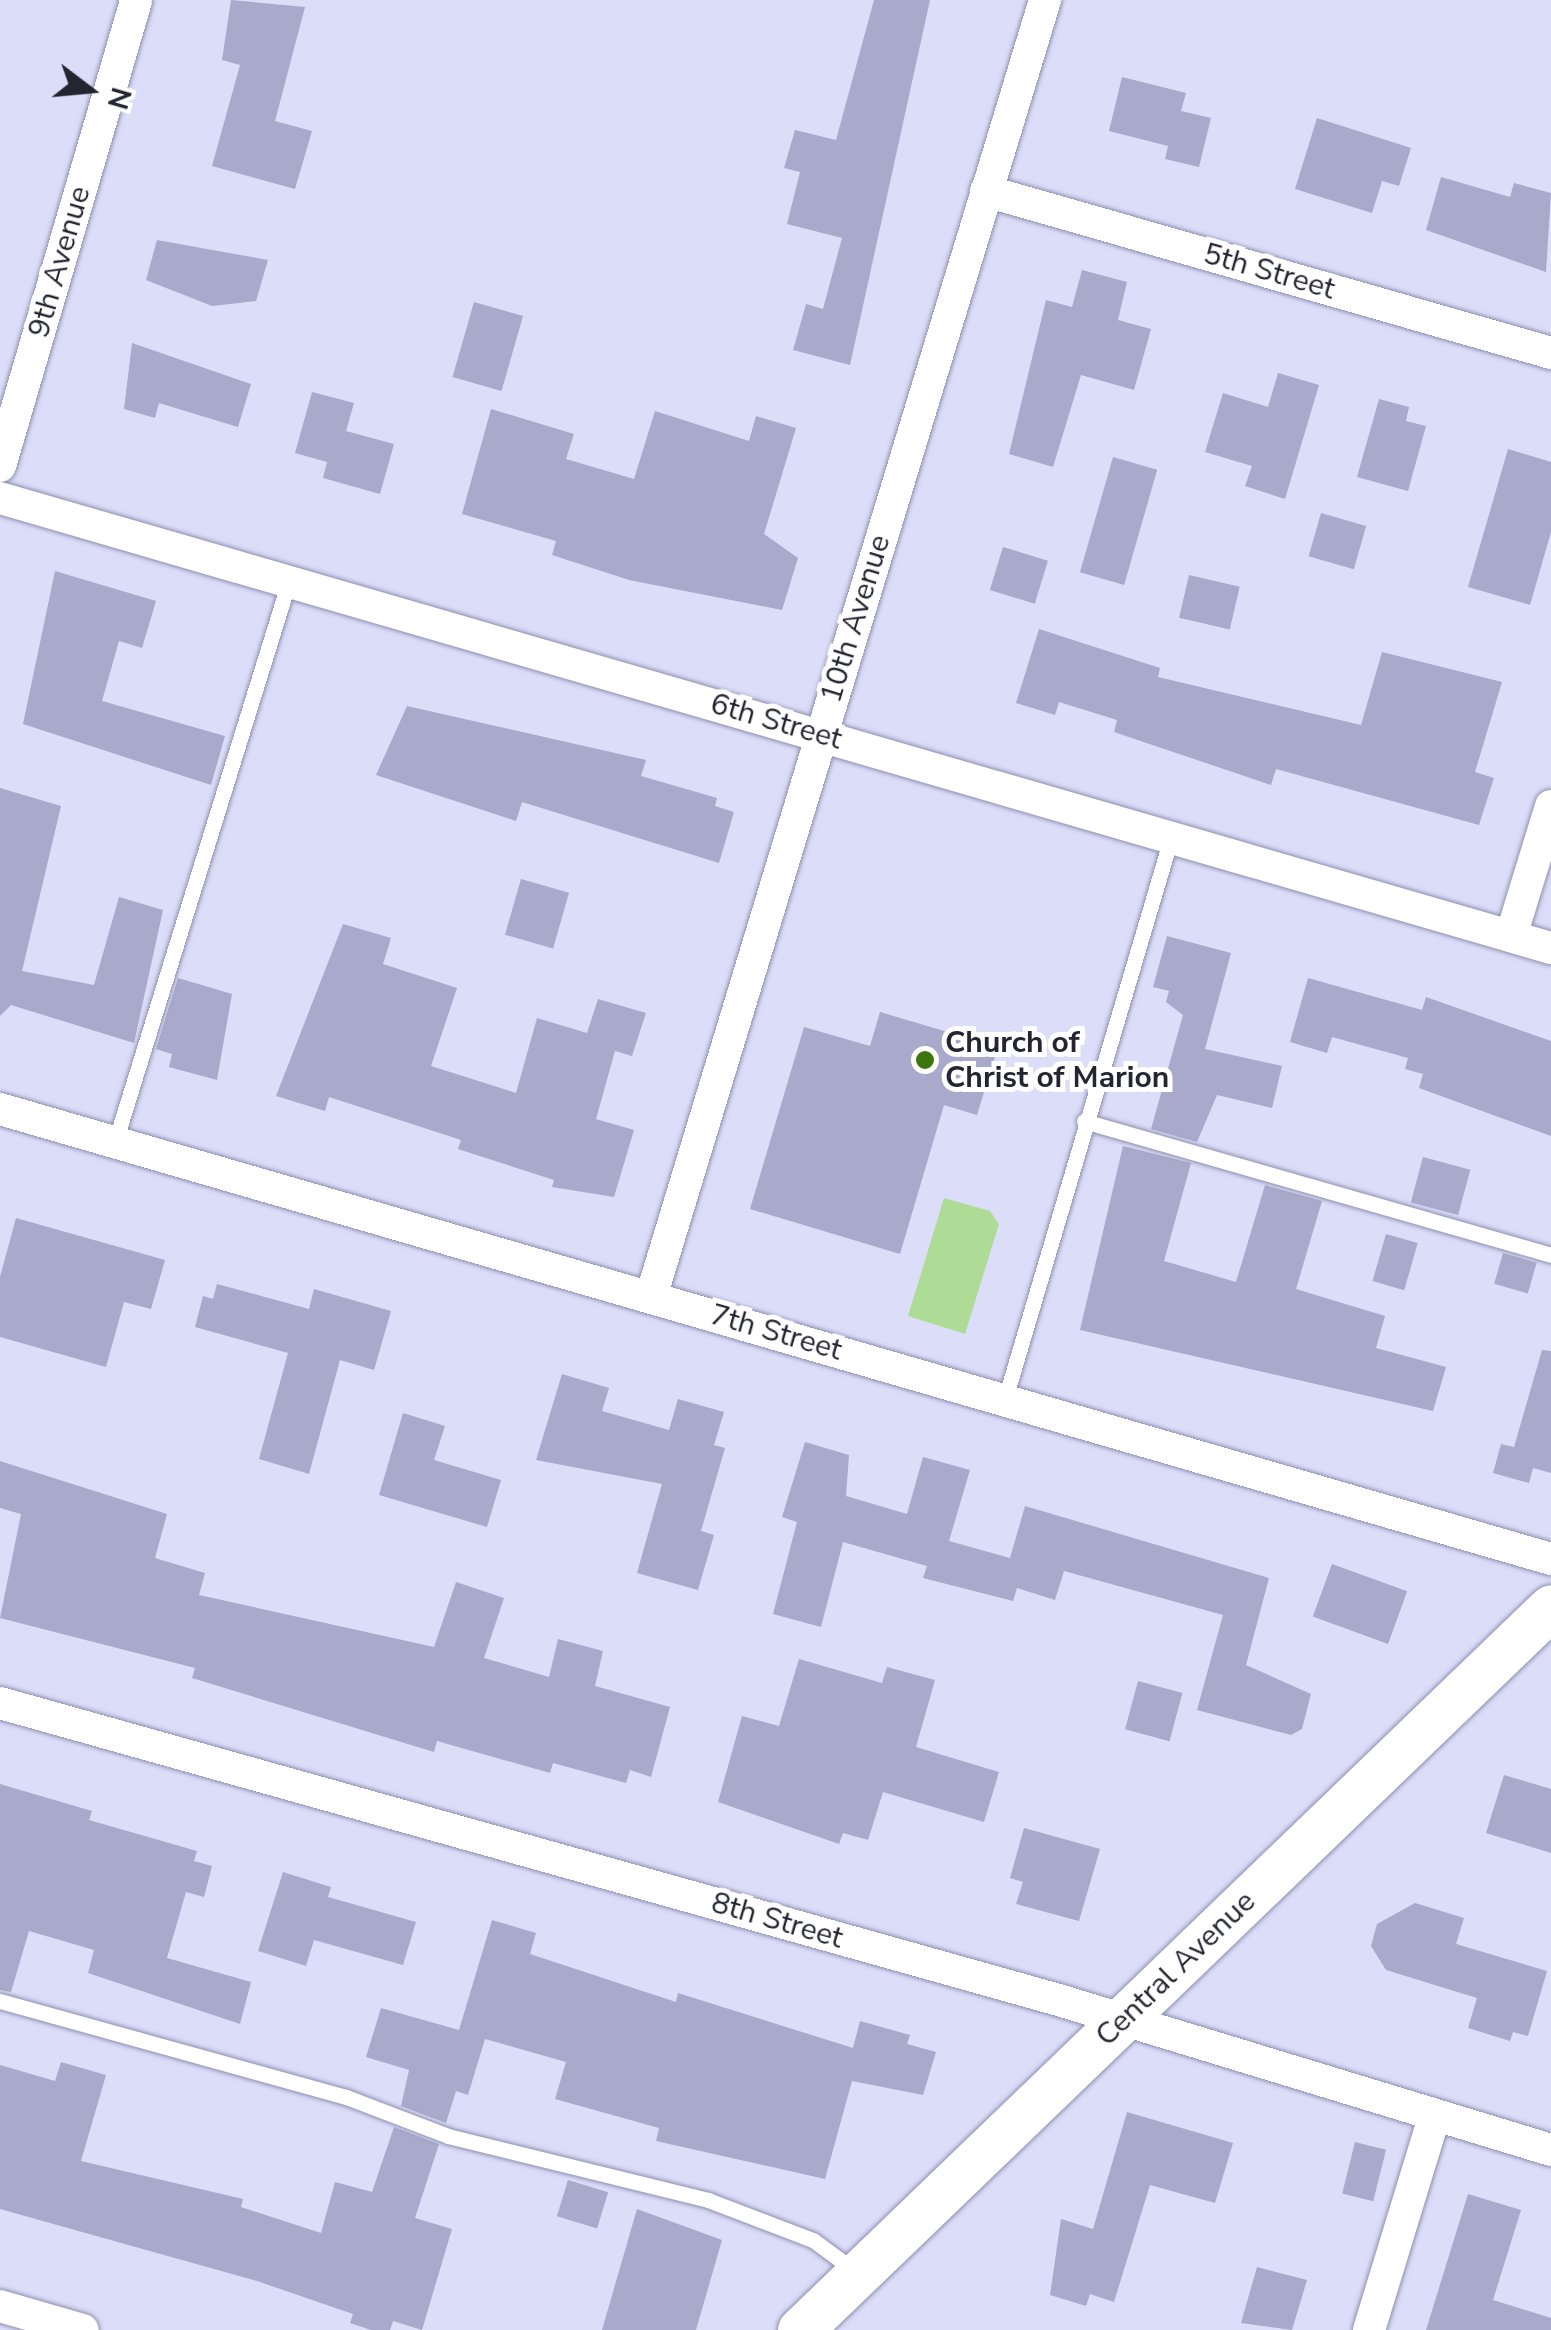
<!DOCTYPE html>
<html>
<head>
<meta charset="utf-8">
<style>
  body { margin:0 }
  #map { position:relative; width:1551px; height:2330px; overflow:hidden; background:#dcddf9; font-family:"Nunito Sans",sans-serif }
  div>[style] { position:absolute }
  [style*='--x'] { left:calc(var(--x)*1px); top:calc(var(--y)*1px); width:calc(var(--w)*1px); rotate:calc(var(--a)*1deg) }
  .green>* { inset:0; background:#aedc96 }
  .building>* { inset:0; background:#a8a9cb; transform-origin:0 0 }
  .roads { filter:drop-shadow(0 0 2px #8e8faf) drop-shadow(0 0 2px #8e8faf) }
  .lane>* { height:15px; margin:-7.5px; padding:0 7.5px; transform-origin:7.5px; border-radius:7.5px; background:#fff }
  .street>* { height:32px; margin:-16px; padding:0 16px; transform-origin:16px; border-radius:16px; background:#fff }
  .secondary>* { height:45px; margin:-22.5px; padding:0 22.5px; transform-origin:22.5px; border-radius:22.5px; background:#fff }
  .dots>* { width:28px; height:28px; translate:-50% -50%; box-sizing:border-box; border:5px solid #fff; border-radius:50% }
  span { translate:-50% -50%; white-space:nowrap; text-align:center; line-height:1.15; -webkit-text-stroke:10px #fff; paint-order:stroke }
  .street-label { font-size:30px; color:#252532 }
  .poi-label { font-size:30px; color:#252532; font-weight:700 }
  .left { translate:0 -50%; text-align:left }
  .north { position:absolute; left:40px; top:40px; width:100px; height:100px; -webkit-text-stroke:8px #fff; paint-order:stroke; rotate:106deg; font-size:28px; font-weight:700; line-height:40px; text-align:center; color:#252532 }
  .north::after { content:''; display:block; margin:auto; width:35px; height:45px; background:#252532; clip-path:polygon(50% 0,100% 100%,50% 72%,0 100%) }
</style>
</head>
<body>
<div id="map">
  <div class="green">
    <div style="clip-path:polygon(944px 1198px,990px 1211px,999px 1224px,965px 1334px,908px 1316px)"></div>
  </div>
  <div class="building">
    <div style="clip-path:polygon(231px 0,305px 7px,275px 121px,312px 131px,295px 189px,212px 166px,240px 65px,222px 60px)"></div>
    <div style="clip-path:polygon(874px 0,930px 0,850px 365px,793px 350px,806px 304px,823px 309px,842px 238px,787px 224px,800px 172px,784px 168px,795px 130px,836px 140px)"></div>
    <div style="clip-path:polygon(1122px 77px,1186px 93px,1181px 111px,1211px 118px,1199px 167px,1165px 159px,1168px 146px,1109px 131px)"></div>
    <div style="clip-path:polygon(1317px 118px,1411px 148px,1399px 186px,1382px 181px,1372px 213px,1295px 189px)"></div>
    <div style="clip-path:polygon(1441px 177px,1510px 197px,1514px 183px,1551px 193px,1546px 272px,1426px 230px)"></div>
    <div style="clip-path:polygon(157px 240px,268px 260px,256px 301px,212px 306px,146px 280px)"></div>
    <div style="clip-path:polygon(1082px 270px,1127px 282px,1118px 320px,1151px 329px,1134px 390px,1081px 375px,1053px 467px,1009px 454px,1046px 300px,1072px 307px)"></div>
    <div style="left:474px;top:302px;width:51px;height:78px;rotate:16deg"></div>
    <div style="clip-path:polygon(132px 343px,251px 384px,238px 427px,159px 403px,155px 418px,124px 409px)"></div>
    <div style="clip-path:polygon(1278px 373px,1319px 385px,1285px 499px,1245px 486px,1252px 466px,1205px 452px,1223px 393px,1268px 407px)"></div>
    <div style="clip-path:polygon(312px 392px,354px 403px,346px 431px,394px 444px,380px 494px,323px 478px,327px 462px,295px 453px)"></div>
    <div style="clip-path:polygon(1379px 399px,1409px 407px,1406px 421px,1426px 426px,1408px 491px,1357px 477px)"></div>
    <div style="clip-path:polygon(491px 409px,574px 434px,566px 459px,634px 479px,655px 411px,749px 441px,756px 416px,796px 428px,764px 534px,798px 558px,782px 610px,629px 580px,552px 555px,556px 541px,462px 514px)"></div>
    <div style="clip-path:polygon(1508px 449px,1551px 462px,1551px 532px,1530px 605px,1468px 587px)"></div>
    <div style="left:1113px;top:457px;width:46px;height:120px;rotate:16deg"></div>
    <div style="left:1321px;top:513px;width:47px;height:45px;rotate:16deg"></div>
    <div style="left:1003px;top:547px;width:47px;height:45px;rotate:17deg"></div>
    <div style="clip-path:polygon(55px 571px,156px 601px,142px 648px,119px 641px,102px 701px,225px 736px,211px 785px,23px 724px)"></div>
    <div style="left:1189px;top:575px;width:52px;height:44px;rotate:13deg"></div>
    <div style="clip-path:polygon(1039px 629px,1160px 668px,1158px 677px,1361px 725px,1382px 652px,1502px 682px,1475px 772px,1494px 778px,1479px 825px,1276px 769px,1271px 785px,1114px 732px,1117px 720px,1059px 702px,1055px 715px,1016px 703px)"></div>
    <div style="clip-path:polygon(407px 706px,646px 760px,641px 776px,717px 798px,715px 806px,734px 812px,719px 863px,522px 802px,516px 821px,376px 775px)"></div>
    <div style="clip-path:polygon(0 788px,61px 806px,22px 971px,94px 985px,119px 897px,163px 910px,134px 1043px,11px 1005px,0 1016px)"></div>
    <div style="left:521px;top:879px;width:50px;height:58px;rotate:16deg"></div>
    <div style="clip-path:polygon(343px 924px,391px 938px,383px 964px,457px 988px,431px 1066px,516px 1093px,537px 1018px,587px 1033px,598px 999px,646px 1013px,632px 1056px,615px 1051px,596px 1119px,634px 1130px,614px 1197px,552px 1187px,554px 1180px,458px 1149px,461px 1140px,329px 1097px,325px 1111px,276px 1096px)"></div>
    <div style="clip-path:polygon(1167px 936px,1231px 953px,1205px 1049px,1282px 1066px,1272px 1108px,1217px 1095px,1197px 1142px,1151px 1129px,1183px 1015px,1166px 1002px,1169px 991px,1153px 987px)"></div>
    <div style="clip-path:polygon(178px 978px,232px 994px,217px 1080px,169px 1067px,172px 1054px,156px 1049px)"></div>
    <div style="clip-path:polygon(1308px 978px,1422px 1010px,1426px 997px,1551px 1041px,1551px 1136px,1419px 1088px,1423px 1074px,1405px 1069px,1408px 1058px,1332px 1037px,1327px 1053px,1290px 1042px)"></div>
    <div style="clip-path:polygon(880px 1012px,998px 1047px,977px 1115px,944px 1105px,900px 1254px,750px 1209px,804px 1027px,870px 1046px)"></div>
    <div style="clip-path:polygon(1123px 1146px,1191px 1163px,1164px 1261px,1236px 1282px,1265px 1185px,1322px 1201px,1296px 1289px,1385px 1316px,1376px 1348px,1446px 1367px,1433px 1411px,1080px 1330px)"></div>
    <div style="left:1423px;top:1157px;width:49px;height:47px;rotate:15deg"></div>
    <div style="clip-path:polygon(16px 1218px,165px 1260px,151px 1309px,124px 1302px,106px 1367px,0 1337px,0 1277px)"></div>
    <div style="left:1386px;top:1234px;width:33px;height:49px;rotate:16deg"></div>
    <div style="left:1503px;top:1253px;width:35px;height:32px;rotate:16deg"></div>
    <div style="clip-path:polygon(217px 1284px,309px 1309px,314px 1289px,391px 1311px,374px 1370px,340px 1360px,309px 1474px,259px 1459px,288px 1353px,195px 1327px,203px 1296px,213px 1299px)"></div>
    <div style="clip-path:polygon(1542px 1350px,1551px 1351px,1551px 1473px,1533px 1468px,1529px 1483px,1493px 1473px,1501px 1444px,1514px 1447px)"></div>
    <div style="clip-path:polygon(562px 1374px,609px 1388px,602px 1411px,669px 1430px,678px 1399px,724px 1412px,714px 1445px,725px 1448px,701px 1531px,714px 1535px,698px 1590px,637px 1573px,662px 1484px,536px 1460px)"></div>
    <div style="clip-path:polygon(403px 1413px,445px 1426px,434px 1460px,501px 1480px,487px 1527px,379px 1495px)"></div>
    <div style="clip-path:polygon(805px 1442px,849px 1455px,846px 1496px,907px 1514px,923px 1457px,970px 1470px,949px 1541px,1010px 1558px,1025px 1506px,1269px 1578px,1246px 1665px,1311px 1694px,1302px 1729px,1291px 1735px,1197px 1710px,1223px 1615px,1064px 1571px,1055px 1600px,1017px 1588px,1013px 1601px,923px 1578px,927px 1566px,843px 1542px,821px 1627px,773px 1614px,797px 1522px,782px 1517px)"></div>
    <div style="clip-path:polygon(0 1461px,167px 1514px,155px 1558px,205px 1573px,199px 1595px,434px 1647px,456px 1582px,504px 1598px,484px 1658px,549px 1677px,558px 1639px,603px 1651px,595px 1686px,670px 1707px,651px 1777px,630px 1770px,626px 1783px,553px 1763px,550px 1773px,437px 1741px,434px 1752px,192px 1678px,195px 1668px,0 1618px,21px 1514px,0 1508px)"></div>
    <div style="left:1332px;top:1564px;width:80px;height:56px;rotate:20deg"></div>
    <div style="clip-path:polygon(799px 1659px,882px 1683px,887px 1667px,935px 1680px,916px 1747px,999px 1772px,984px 1822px,883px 1792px,868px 1840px,843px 1833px,839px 1844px,718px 1802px,742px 1716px,779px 1726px)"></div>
    <div style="left:1138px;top:1681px;width:46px;height:50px;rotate:15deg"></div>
    <div style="clip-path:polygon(1504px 1775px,1551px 1789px,1551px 1853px,1486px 1833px)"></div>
    <div style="clip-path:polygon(0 1784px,92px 1811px,89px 1820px,197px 1851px,194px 1861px,212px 1866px,204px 1897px,186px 1892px,167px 1958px,251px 1982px,240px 2024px,88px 1973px,94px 1950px,29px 1931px,11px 1992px,0 1990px)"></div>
    <div style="clip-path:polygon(1024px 1828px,1100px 1849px,1079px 1921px,1016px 1904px,1023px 1882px,1010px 1878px)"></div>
    <div style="clip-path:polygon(283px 1872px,331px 1887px,328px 1897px,416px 1922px,403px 1965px,314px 1940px,306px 1966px,258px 1951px)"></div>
    <div style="clip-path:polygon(1415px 1903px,1464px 1918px,1456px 1944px,1547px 1971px,1528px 2036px,1513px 2032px,1510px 2041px,1468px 2028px,1477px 1998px,1386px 1970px,1371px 1946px,1377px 1924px)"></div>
    <div style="clip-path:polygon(492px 1920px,536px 1933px,530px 1954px,676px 2002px,678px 1993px,853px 2048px,860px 2021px,910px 2035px,907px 2044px,936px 2052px,923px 2095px,852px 2081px,825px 2179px,656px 2141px,659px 2128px,555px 2099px,566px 2062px,485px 2039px,468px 2095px,456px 2091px,446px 2123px,401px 2106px,409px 2070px,366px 2057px,381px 2008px,459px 2030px)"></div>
    <div style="clip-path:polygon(61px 2062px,106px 2075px,81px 2161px,243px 2199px,241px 2207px,321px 2233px,335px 2182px,372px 2192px,394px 2127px,439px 2144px,415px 2218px,452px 2229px,422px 2330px,393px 2321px,390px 2330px,371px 2330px,350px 2323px,353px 2314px,257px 2281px,0 2209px,0 2065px,55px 2081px)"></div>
    <div style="clip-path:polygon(1127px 2112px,1233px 2143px,1215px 2203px,1150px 2185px,1114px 2302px,1090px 2294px,1086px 2306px,1050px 2295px,1061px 2219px,1093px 2229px)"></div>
    <div style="left:1355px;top:2142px;width:32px;height:53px;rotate:14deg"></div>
    <div style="left:568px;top:2180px;width:42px;height:38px;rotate:17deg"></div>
    <div style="clip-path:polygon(1468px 2194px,1521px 2210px,1493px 2300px,1551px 2318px,1551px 2330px,1426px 2330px)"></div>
    <div style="clip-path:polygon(637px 2209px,722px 2240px,696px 2330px,602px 2330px)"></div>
    <div style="clip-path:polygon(1257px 2267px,1307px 2280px,1292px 2330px,1241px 2323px)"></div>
  </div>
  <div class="roads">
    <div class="lane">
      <div style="--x:1084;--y:1121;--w:486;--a:16"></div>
      <div style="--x:115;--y:1142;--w:587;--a:-72.77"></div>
      <div style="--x:1005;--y:1399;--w:585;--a:-73.52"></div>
      <div style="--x:0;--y:2001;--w:359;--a:15.5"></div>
      <div style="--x:346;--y:2097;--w:109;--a:20.9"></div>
      <div style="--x:448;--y:2136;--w:268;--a:13.8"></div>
      <div style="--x:708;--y:2200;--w:112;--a:20.9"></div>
      <div style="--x:813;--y:2240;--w:52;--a:36.4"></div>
    </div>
    <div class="street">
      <div style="--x:986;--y:191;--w:588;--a:16"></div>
      <div style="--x:0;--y:466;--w:485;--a:-73.7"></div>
      <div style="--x:0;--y:498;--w:1615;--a:16.18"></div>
      <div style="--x:1511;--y:936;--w:136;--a:-72.9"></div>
      <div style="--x:0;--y:1109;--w:1615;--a:16.18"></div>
      <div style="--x:651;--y:1297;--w:1356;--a:-73.1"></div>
      <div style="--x:0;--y:1703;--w:1103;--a:15.67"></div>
      <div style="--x:1062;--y:2001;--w:511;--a:16.95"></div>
      <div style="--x:0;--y:2306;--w:86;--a:16.1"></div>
      <div style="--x:1369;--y:2330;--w:223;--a:-73"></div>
    </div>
    <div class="secondary">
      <div style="--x:800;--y:2330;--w:1042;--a:-43.91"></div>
    </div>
  </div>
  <div class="dots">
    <div style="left:925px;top:1060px;background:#3d770b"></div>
  </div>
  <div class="street-label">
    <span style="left:60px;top:262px;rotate:-74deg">9th Avenue</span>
    <span style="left:1269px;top:272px;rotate:16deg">5th Street</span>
    <span style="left:856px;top:619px;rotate:-73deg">10th Avenue</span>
    <span style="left:776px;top:722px;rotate:16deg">6th Street</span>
    <span style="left:776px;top:1333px;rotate:16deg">7th Street</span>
    <span style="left:777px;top:1921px;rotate:16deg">8th Street</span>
    <span style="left:1176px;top:1969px;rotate:-44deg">Central Avenue</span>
  </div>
  <div class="poi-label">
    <span class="left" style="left:945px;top:1060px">Church of<br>Christ of Marion</span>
  </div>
  <div class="north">N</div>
</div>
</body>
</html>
